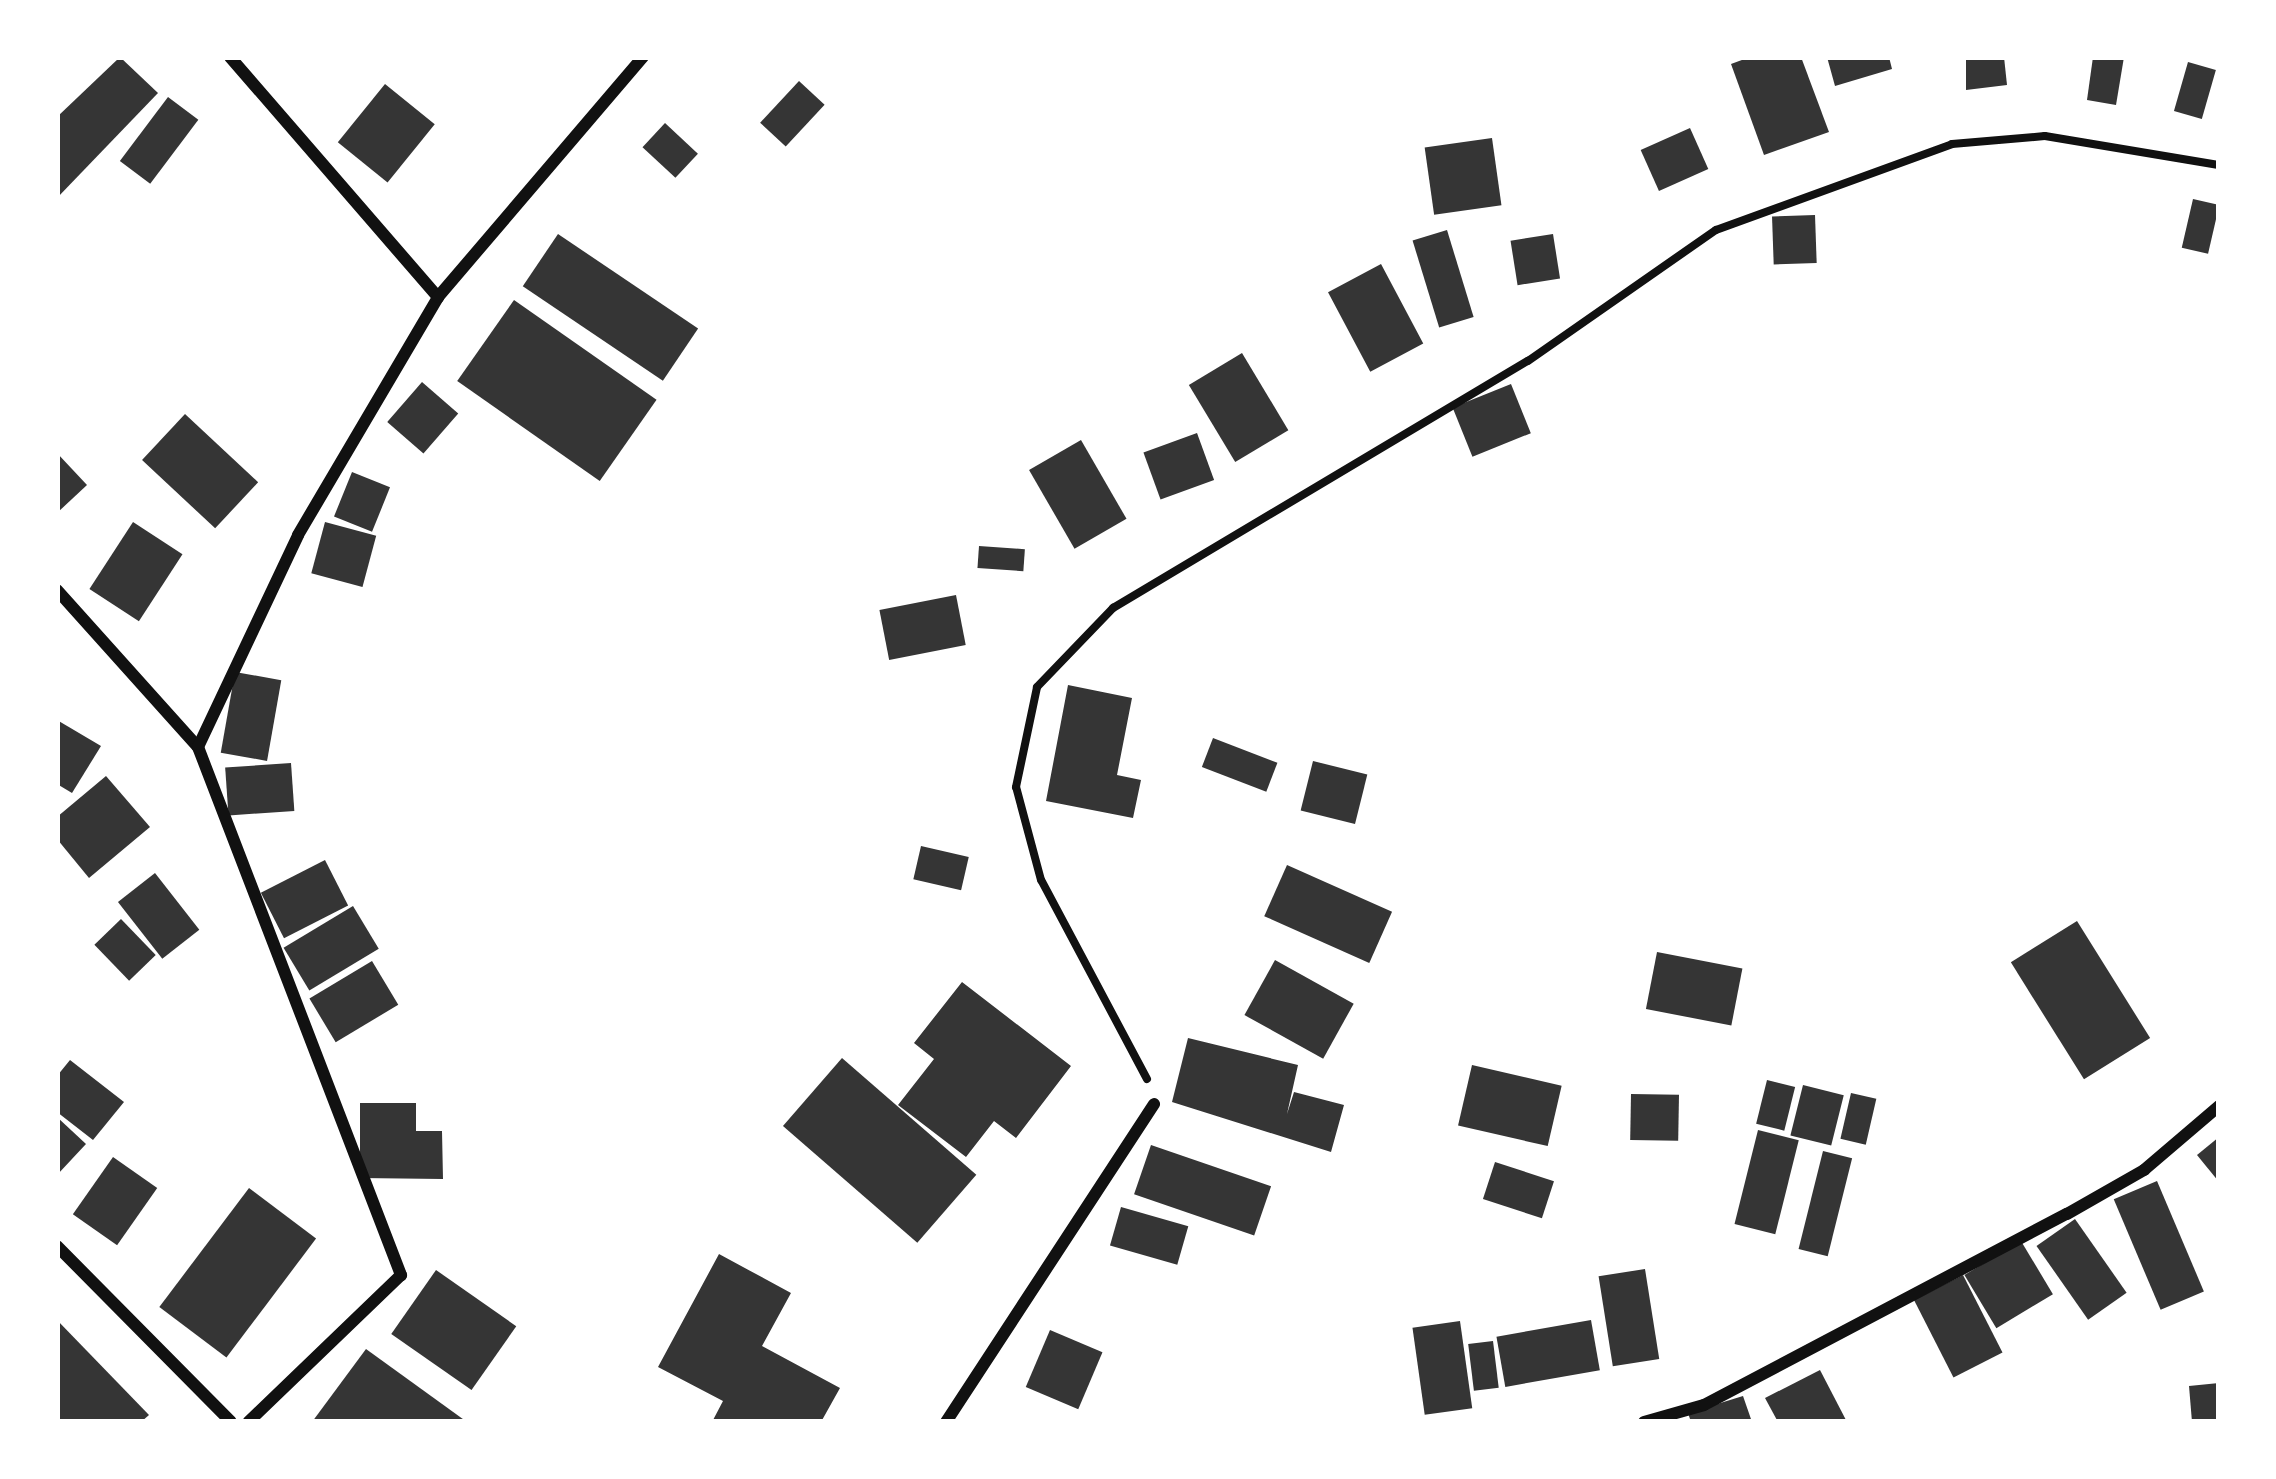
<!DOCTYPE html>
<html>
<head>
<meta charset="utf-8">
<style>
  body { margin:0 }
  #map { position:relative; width:2276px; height:1479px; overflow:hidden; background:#fff; font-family:Jost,sans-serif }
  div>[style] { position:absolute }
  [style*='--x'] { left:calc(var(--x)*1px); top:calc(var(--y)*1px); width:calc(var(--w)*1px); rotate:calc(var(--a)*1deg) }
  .building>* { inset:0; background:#353535; transform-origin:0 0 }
  .path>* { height:8px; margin:-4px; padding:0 4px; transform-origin:4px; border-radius:4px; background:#111 }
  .minor>* { height:12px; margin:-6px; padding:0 6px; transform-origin:6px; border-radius:6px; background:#111 }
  span { translate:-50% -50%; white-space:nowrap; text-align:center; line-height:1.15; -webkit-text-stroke:10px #fff; paint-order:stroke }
  .frame { position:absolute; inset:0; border:60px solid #fff; pointer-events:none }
</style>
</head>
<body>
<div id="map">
  <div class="building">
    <div style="clip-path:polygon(120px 57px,158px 93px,57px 198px,57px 117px)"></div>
    <div style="clip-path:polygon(1750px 57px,1801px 57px,1829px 132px,1764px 155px,1731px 64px)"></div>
    <div style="clip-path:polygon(1827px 57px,1889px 57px,1892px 69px,1835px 86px)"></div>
    <div style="clip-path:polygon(1966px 57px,2004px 57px,2007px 85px,1966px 90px)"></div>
    <div style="clip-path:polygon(2093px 57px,2124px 57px,2116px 105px,2087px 100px)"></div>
    <div style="left:2188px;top:62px;width:29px;height:51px;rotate:16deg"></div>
    <div style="left:799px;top:81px;width:35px;height:57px;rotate:43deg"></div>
    <div style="left:385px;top:84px;width:64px;height:75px;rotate:39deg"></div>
    <div style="left:168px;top:97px;width:38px;height:80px;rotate:37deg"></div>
    <div style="left:665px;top:123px;width:45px;height:33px;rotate:43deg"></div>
    <div style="left:1690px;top:128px;width:45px;height:54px;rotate:66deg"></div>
    <div style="left:1492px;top:138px;width:68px;height:68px;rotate:82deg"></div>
    <div style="left:2193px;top:199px;width:27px;height:50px;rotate:13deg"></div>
    <div style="left:1815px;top:215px;width:48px;height:43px;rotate:88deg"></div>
    <div style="left:1447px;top:230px;width:91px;height:36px;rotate:73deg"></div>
    <div style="left:558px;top:234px;width:169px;height:63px;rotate:34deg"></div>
    <div style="left:1553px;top:234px;width:45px;height:43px;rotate:81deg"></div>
    <div style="left:1381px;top:264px;width:90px;height:60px;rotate:62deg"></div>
    <div style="left:514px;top:300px;width:174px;height:99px;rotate:35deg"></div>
    <div style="left:1242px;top:353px;width:90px;height:62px;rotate:59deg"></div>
    <div style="left:422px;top:382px;width:48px;height:53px;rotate:41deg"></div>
    <div style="left:1511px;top:384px;width:53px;height:63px;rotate:68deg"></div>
    <div style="left:185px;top:414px;width:100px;height:63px;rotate:43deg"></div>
    <div style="left:1197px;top:433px;width:50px;height:57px;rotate:70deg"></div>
    <div style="left:1081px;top:440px;width:91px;height:60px;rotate:60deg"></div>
    <div style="clip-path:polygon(57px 453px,87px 485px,57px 513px)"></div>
    <div style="left:352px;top:472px;width:41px;height:48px;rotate:22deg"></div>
    <div style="left:133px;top:522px;width:59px;height:80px;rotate:33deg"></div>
    <div style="left:325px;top:522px;width:53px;height:53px;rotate:15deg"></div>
    <div style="left:979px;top:546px;width:46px;height:22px;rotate:4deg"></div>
    <div style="left:956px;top:595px;width:51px;height:78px;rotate:79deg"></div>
    <div style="left:235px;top:672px;width:47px;height:82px;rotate:10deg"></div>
    <div style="clip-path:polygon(1068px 685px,1132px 698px,1117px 775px,1141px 780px,1133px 818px,1046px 801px)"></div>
    <div style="clip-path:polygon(57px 720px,101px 746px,72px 793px,57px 784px)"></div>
    <div style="left:1213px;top:738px;width:69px;height:31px;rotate:21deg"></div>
    <div style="left:1313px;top:761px;width:56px;height:51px;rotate:14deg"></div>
    <div style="left:291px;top:763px;width:48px;height:66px;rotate:86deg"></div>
    <div style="clip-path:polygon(106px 776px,150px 827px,89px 878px,57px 839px,57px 817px)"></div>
    <div style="left:921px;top:846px;width:49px;height:34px;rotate:13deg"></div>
    <div style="left:325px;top:860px;width:51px;height:72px;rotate:63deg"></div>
    <div style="left:1287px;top:865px;width:115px;height:56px;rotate:24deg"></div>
    <div style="left:155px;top:873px;width:72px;height:47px;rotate:52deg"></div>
    <div style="left:353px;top:906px;width:50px;height:81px;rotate:59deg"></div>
    <div style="left:121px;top:919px;width:50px;height:37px;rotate:46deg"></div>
    <div style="left:2077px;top:921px;width:138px;height:78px;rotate:58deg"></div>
    <div style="left:1657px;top:952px;width:87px;height:58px;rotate:11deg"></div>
    <div style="left:1275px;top:960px;width:90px;height:63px;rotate:29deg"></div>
    <div style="left:372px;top:961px;width:51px;height:73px;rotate:59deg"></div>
    <div style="clip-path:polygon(962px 982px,1071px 1066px,1016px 1138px,994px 1121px,966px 1157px,898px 1105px,934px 1059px,914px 1043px)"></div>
    <div style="clip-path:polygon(1188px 1038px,1298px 1065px,1287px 1114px,1294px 1092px,1344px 1105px,1331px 1152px,1172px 1102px)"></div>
    <div style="left:842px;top:1058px;width:178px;height:90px;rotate:41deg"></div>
    <div style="clip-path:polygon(70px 1060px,124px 1102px,93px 1140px,57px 1112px,57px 1076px)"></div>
    <div style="left:1472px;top:1065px;width:92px;height:62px;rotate:13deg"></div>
    <div style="left:1767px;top:1080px;width:29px;height:45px;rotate:14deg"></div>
    <div style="left:1803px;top:1085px;width:42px;height:52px;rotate:14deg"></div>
    <div style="left:1851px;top:1093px;width:26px;height:47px;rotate:13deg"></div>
    <div style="left:1631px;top:1094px;width:48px;height:46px;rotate:1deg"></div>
    <div style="clip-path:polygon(360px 1103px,416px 1103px,416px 1131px,442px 1131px,443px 1179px,360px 1178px)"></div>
    <div style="clip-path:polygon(57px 1117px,86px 1144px,57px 1175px)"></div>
    <div style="left:1758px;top:1130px;width:42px;height:97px;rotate:14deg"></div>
    <div style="clip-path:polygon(2219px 1137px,2219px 1182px,2197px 1155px)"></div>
    <div style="left:1151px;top:1145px;width:127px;height:52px;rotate:19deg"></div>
    <div style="left:1823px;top:1151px;width:30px;height:101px;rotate:14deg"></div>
    <div style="left:113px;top:1157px;width:54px;height:70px;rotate:35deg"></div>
    <div style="left:1495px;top:1162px;width:62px;height:39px;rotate:18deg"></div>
    <div style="left:2157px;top:1181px;width:120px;height:47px;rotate:67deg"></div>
    <div style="left:249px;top:1188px;width:84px;height:149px;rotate:37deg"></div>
    <div style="left:1121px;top:1207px;width:70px;height:40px;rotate:16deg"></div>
    <div style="left:2075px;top:1219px;width:90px;height:47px;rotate:55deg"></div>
    <div style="left:2021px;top:1241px;width:62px;height:66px;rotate:59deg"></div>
    <div style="clip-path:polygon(719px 1254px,791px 1293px,762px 1346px,840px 1388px,821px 1422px,712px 1422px,723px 1401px,658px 1367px)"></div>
    <div style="left:1645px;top:1269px;width:91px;height:47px;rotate:81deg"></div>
    <div style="left:436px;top:1270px;width:98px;height:78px;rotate:35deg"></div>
    <div style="left:1963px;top:1275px;width:87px;height:55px;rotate:63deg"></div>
    <div style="clip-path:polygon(57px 1320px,149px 1415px,141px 1422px,57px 1422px)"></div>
    <div style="left:1591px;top:1320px;width:51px;height:96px;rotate:80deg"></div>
    <div style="left:1460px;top:1321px;width:88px;height:48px;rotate:82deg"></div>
    <div style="left:1050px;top:1330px;width:57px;height:62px;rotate:23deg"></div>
    <div style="left:1493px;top:1341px;width:47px;height:25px;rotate:83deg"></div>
    <div style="clip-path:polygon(366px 1349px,467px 1422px,312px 1422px)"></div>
    <div style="clip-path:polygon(1820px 1370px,1847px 1422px,1778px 1422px,1765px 1398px)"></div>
    <div style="clip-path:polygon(2219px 1383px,2219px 1422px,2192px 1422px,2189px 1386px)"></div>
    <div style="clip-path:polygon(1743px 1396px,1752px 1422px,1691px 1422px,1688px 1413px)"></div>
  </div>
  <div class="path">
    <div style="--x:1147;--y:1079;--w:225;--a:-118"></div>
    <div style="--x:1041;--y:880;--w:96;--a:-105"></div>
    <div style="--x:1016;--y:787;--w:102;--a:-78.1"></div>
    <div style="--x:1037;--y:687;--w:110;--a:-46.1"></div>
    <div style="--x:1113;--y:608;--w:483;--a:-30.8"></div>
    <div style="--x:1528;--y:361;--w:229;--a:-34.9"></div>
    <div style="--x:1716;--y:230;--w:251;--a:-20"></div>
    <div style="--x:1952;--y:144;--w:93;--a:-4.9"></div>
    <div style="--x:2045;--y:136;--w:176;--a:9.5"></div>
  </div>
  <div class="minor">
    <div style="--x:230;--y:57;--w:318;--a:49.1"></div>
    <div style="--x:57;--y:590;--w:211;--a:48.1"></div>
    <div style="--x:198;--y:747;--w:566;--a:68.97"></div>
    <div style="--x:401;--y:1275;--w:212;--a:136.1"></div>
    <div style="--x:198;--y:747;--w:234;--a:-64.7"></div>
    <div style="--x:298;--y:535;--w:276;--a:-59.5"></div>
    <div style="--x:438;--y:297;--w:316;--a:-49.5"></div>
    <div style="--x:57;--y:1246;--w:247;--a:45.3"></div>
    <div style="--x:946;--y:1422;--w:380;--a:-56.8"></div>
    <div style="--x:1644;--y:1422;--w:62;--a:-15.8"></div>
    <div style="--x:1704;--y:1405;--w:410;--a:-27.8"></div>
    <div style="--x:2067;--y:1214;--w:89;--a:-29.7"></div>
    <div style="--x:2144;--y:1170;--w:99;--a:-40.5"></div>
  </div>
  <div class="frame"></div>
</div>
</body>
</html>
